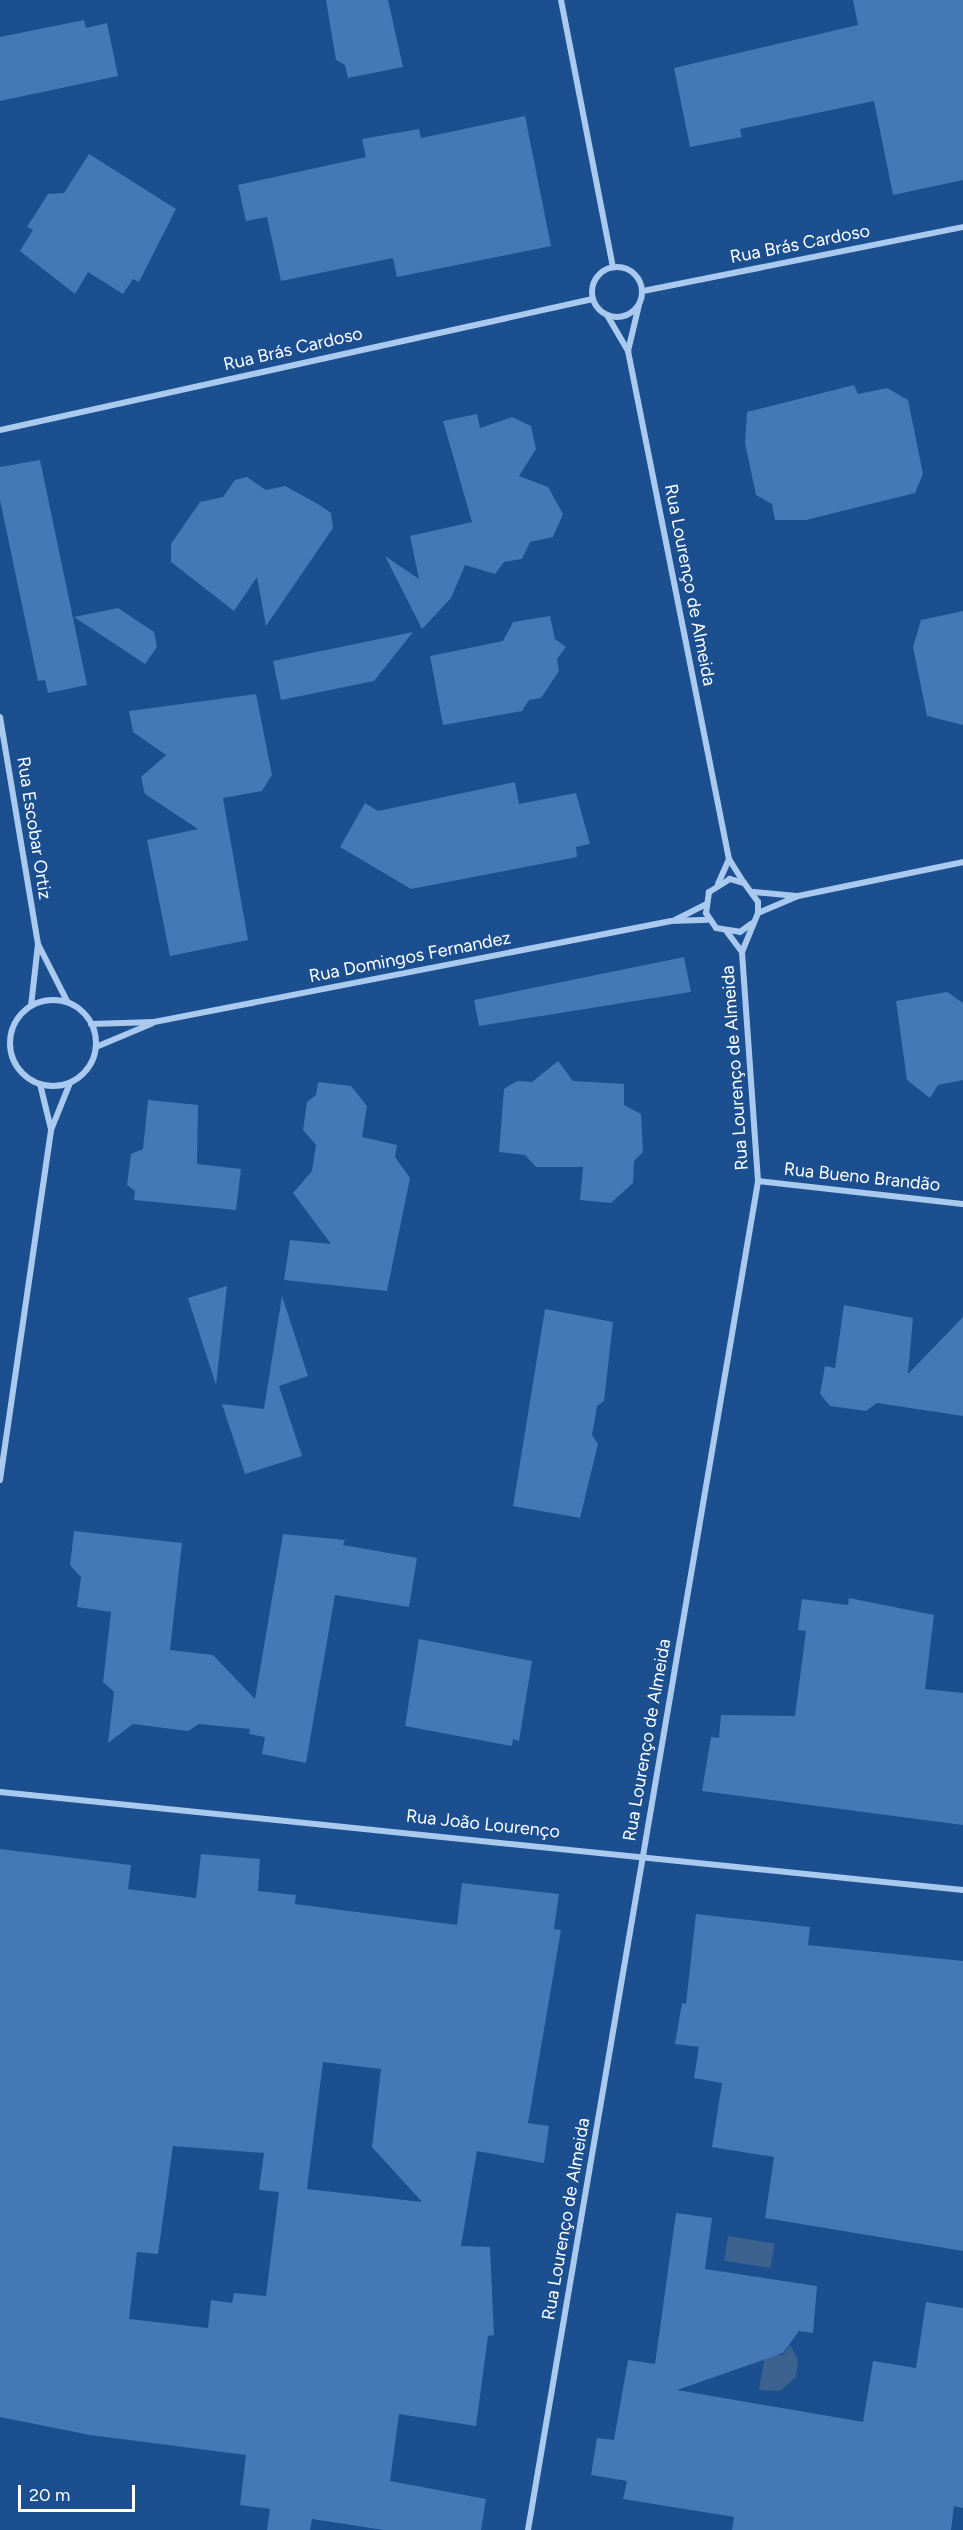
<!DOCTYPE html>
<html>
<head>
<meta charset="utf-8">
<style>
  body { margin:0 }
  #map { position:relative; width:963px; height:2530px; overflow:hidden; background:#1b4f8f; font-family:Figtree,sans-serif }
  div>[style] { position:absolute }
  [style*='--x'] { left:calc(var(--x)*1px); top:calc(var(--y)*1px); width:calc(var(--w)*1px); rotate:calc(var(--a)*1deg) }
  .water>* { inset:0; background:#3c6290; transform-origin:0 0 }
  .building>* { inset:0; background:#4478b7 }
  .street>* { height:6px; margin:-3px; padding:0 3px; transform-origin:3px; border-radius:3px; background:#a9c9ee }
  .street>.ring { margin:-3px; padding:0; box-sizing:content-box; background:none; border:6px solid #a9c9ee; border-radius:50% }
  span { translate:-50% -50%; white-space:nowrap; text-align:center; line-height:1.15; -webkit-text-stroke:4.5px #1b4f8f; paint-order:stroke }
  .street-label { font-size:18px; color:#fff }
  .scale { position:absolute; left:18px; top:2485px; width:117px; height:27px; box-sizing:border-box; border:3px solid #fff; border-top:0; padding-left:8px; font-size:18px; line-height:21px; white-space:nowrap; color:#fff; -webkit-text-stroke:4px #1b4f8f; paint-order:stroke }
</style>
</head>
<body>
<div id="map">
  <div class="water">
    <div style="left:728px;top:2236px;width:47px;height:25px;rotate:9deg"></div>
    <div style="clip-path:polygon(790px 2345px,798px 2360px,796px 2377px,780px 2391px,759px 2390px,765px 2355px,783px 2355px)"></div>
  </div>
  <div class="building">
    <div style="clip-path:polygon(326px 0,388px 0,403px 67px,348px 78px,345px 65px,336px 60px)"></div>
    <div style="clip-path:polygon(853px 0,963px 0,963px 180px,893px 195px,874px 101px,740px 129px,742px 137px,690px 147px,674px 68px,858px 25px)"></div>
    <div style="clip-path:polygon(84px 20px,86px 28px,107px 23px,118px 76px,0 101px,0 37px)"></div>
    <div style="clip-path:polygon(525px 116px,551px 246px,397px 277px,393px 258px,281px 281px,267px 217px,246px 221px,238px 185px,366px 157px,362px 139px,419px 129px,421px 138px)"></div>
    <div style="clip-path:polygon(89px 154px,176px 209px,139px 282px,133px 279px,123px 294px,88px 272px,75px 294px,20px 251px,33px 230px,27px 227px,48px 194px,64px 193px)"></div>
    <div style="clip-path:polygon(854px 385px,858px 394px,887px 388px,908px 400px,923px 474px,915px 493px,806px 520px,775px 520px,772px 504px,756px 495px,745px 443px,747px 412px)"></div>
    <div style="clip-path:polygon(477px 414px,480px 428px,512px 417px,531px 426px,536px 449px,519px 476px,548px 487px,563px 514px,553px 537px,530px 542px,522px 559px,504px 562px,495px 574px,465px 565px,451px 598px,422px 629px,385px 556px,419px 579px,410px 536px,472px 522px,443px 421px)"></div>
    <div style="clip-path:polygon(40px 460px,87px 685px,48px 693px,45px 680px,38px 681px,0 500px,0 467px)"></div>
    <div style="clip-path:polygon(247px 477px,266px 490px,285px 486px,318px 504px,331px 513px,333px 528px,266px 626px,257px 577px,234px 611px,171px 562px,171px 544px,200px 502px,223px 497px,235px 480px)"></div>
    <div style="clip-path:polygon(118px 608px,154px 632px,157px 647px,145px 664px,74px 617px)"></div>
    <div style="clip-path:polygon(963px 611px,963px 725px,927px 716px,913px 647px,921px 620px)"></div>
    <div style="clip-path:polygon(550px 616px,555px 639px,566px 647px,557px 659px,559px 671px,541px 698px,529px 700px,522px 711px,443px 725px,430px 656px,503px 641px,513px 622px)"></div>
    <div style="clip-path:polygon(413px 632px,374px 681px,281px 700px,273px 661px)"></div>
    <div style="clip-path:polygon(256px 694px,272px 775px,262px 791px,223px 798px,248px 940px,170px 956px,147px 840px,198px 829px,145px 794px,141px 777px,166px 755px,133px 732px,129px 711px)"></div>
    <div style="clip-path:polygon(515px 782px,519px 804px,576px 793px,590px 844px,576px 847px,577px 857px,411px 889px,340px 847px,365px 803px,378px 811px)"></div>
    <div style="clip-path:polygon(684px 957px,691px 992px,479px 1026px,474px 1000px)"></div>
    <div style="clip-path:polygon(947px 992px,963px 1003px,963px 1080px,938px 1085px,930px 1098px,907px 1080px,896px 1001px)"></div>
    <div style="clip-path:polygon(558px 1061px,573px 1081px,624px 1084px,624px 1105px,641px 1114px,643px 1152px,634px 1161px,633px 1183px,611px 1203px,580px 1200px,583px 1167px,536px 1167px,525px 1155px,499px 1152px,504px 1089px,517px 1081px,532px 1082px)"></div>
    <div style="clip-path:polygon(318px 1082px,351px 1086px,367px 1106px,362px 1137px,397px 1145px,395px 1157px,410px 1178px,387px 1291px,284px 1280px,290px 1240px,331px 1244px,293px 1193px,312px 1171px,316px 1145px,303px 1130px,307px 1102px,316px 1095px)"></div>
    <div style="clip-path:polygon(148px 1100px,198px 1105px,197px 1164px,241px 1169px,236px 1210px,134px 1200px,135px 1191px,127px 1185px,131px 1154px,143px 1149px)"></div>
    <div style="clip-path:polygon(227px 1286px,216px 1385px,188px 1298px)"></div>
    <div style="clip-path:polygon(282px 1296px,308px 1376px,279px 1386px,302px 1456px,245px 1474px,222px 1404px,264px 1409px)"></div>
    <div style="clip-path:polygon(844px 1305px,913px 1318px,908px 1374px,963px 1317px,963px 1416px,877px 1403px,866px 1411px,830px 1406px,820px 1394px,825px 1366px,835px 1368px)"></div>
    <div style="clip-path:polygon(545px 1309px,613px 1322px,604px 1401px,597px 1406px,592px 1435px,598px 1444px,580px 1518px,513px 1506px)"></div>
    <div style="clip-path:polygon(74px 1531px,182px 1543px,170px 1650px,213px 1655px,255px 1699px,283px 1534px,345px 1540px,343px 1545px,417px 1558px,409px 1607px,335px 1595px,306px 1763px,262px 1754px,265px 1737px,249px 1734px,250px 1729px,199px 1724px,188px 1731px,133px 1724px,108px 1743px,114px 1692px,103px 1682px,111px 1612px,77px 1607px,81px 1577px,70px 1565px)"></div>
    <div style="clip-path:polygon(849px 1598px,934px 1615px,925px 1689px,963px 1693px,963px 1825px,702px 1791px,711px 1737px,719px 1738px,721px 1715px,795px 1716px,806px 1631px,798px 1630px,802px 1599px,848px 1605px)"></div>
    <div style="clip-path:polygon(419px 1639px,532px 1661px,519px 1741px,513px 1739px,512px 1746px,405px 1726px)"></div>
    <div style="clip-path:polygon(evenodd,0 1849px,131px 1865px,128px 1889px,196px 1898px,201px 1854px,260px 1859px,258px 1891px,296px 1895px,295px 1904px,457px 1925px,462px 1883px,559px 1894px,554px 1929px,561px 1930px,528px 2123px,549px 2126px,544px 2163px,477px 2151px,461px 2246px,490px 2247px,494px 2335px,488px 2336px,476px 2426px,399px 2414px,390px 2481px,486px 2499px,481px 2530px,384px 2530px,312px 2519px,310px 2530px,267px 2530px,270px 2509px,240px 2505px,246px 2455px,90px 2435px,0 2417px,0 1849px,323px 2062px,381px 2069px,372px 2147px,422px 2202px,307px 2189px,323px 2062px,0 1849px,173px 2146px,264px 2153px,259px 2190px,279px 2192px,266px 2296px,234px 2293px,232px 2303px,211px 2300px,208px 2328px,129px 2319px,137px 2252px,158px 2254px,173px 2146px)"></div>
    <div style="clip-path:polygon(696px 1914px,810px 1927px,808px 1945px,963px 1961px,963px 2251px,765px 2218px,774px 2157px,712px 2147px,722px 2083px,694px 2078px,699px 2047px,675px 2044px,682px 2003px,686px 2004px)"></div>
    <div style="clip-path:polygon(676px 2213px,712px 2218px,705px 2269px,817px 2286px,813px 2333px,799px 2331px,783px 2353px,677px 2390px,863px 2422px,873px 2361px,916px 2368px,926px 2302px,963px 2308px,963px 2508px,954px 2506px,951px 2530px,732px 2530px,734px 2517px,623px 2499px,627px 2481px,591px 2475px,597px 2438px,614px 2440px,628px 2360px,655px 2364px)"></div>
  </div>
  <div class="street">
    <div style="--x:561;--y:0;--w:272;--a:79"></div>
    <div class="ring" style="left:592px;top:267px;width:44px;height:44px"></div>
    <div style="--x:643;--y:291;--w:326;--a:-11.3"></div>
    <div style="--x:607;--y:315;--w:42;--a:59.7"></div>
    <div style="--x:628;--y:351;--w:518;--a:78.76"></div>
    <div style="--x:729;--y:859;--w:28;--a:58"></div>
    <div style="--x:628;--y:351;--w:47;--a:-76.6"></div>
    <div style="--x:0;--y:430;--w:607;--a:-12.46"></div>
    <div style="--x:0;--y:717;--w:230;--a:80.5"></div>
    <div style="--x:38;--y:944;--w:62;--a:96.4"></div>
    <div style="--x:718;--y:884;--w:27;--a:-66"></div>
    <div style="--x:754;--y:892;--w:43;--a:5.3"></div>
    <div style="--x:758;--y:913;--w:43;--a:-23"></div>
    <div style="--x:798;--y:896;--w:168;--a:-11.6"></div>
    <div style="--x:675;--y:920;--w:34;--a:-27"></div>
    <div style="--x:727;--y:932;--w:25;--a:53"></div>
    <div style="--x:38;--y:944;--w:64;--a:63"></div>
    <div class="ring" style="left:10px;top:1000px;width:80px;height:80px"></div>
    <div style="--x:91;--y:1024;--w:63;--a:-1.8"></div>
    <div style="--x:154;--y:1022;--w:527;--a:-11.05"></div>
    <div style="--x:671;--y:921;--w:37;--a:-2"></div>
    <div style="--x:96;--y:1047;--w:60;--a:-22.7"></div>
    <div style="--x:40;--y:1084;--w:46;--a:76.3"></div>
    <div style="--x:758;--y:1181;--w:206;--a:6.4"></div>
    <div style="--x:0;--y:1480;--w:354;--a:-81.7"></div>
    <div style="--x:51;--y:1130;--w:51;--a:-68"></div>
    <div style="--x:0;--y:1792;--w:968;--a:5.81"></div>
    <div style="--x:528;--y:2530;--w:1368;--a:-80.32"></div>
    <div style="--x:758;--y:1181;--w:230;--a:-94"></div>
    <div style="--x:742;--y:952;--w:42;--a:-67.7"></div>
    <div style="--x:758;--y:913;--w:11;--a:-90"></div>
    <div style="--x:758;--y:902;--w:24;--a:-126"></div>
    <div style="--x:744;--y:883;--w:15;--a:-164"></div>
    <div style="--x:730;--y:879;--w:25;--a:148"></div>
    <div style="--x:709;--y:892;--w:21;--a:98"></div>
    <div style="--x:706;--y:913;--w:18;--a:56"></div>
    <div style="--x:716;--y:928;--w:24;--a:9"></div>
    <div style="--x:740;--y:932;--w:14;--a:-36"></div>
  </div>
  <div class="street-label">
    <span style="left:800px;top:244px;rotate:-11deg">Rua Brás Cardoso</span>
    <span style="left:293px;top:349px;rotate:-13deg">Rua Brás Cardoso</span>
    <span style="left:690px;top:585px;rotate:79deg">Rua Lourenço de Almeida</span>
    <span style="left:34px;top:828px;rotate:81deg">Rua Escobar Ortiz</span>
    <span style="left:410px;top:957px;rotate:-11deg">Rua Domingos Fernandez</span>
    <span style="left:735px;top:1068px;rotate:-94deg">Rua Lourenço de Almeida</span>
    <span style="left:862px;top:1177px;rotate:6deg">Rua Bueno Brandão</span>
    <span style="left:647px;top:1740px;rotate:-80deg">Rua Lourenço de Almeida</span>
    <span style="left:483px;top:1824px;rotate:6deg">Rua João Lourenço</span>
    <span style="left:566px;top:2219px;rotate:-80deg">Rua Lourenço de Almeida</span>
  </div>
  <div class="scale">20 m</div>
</div>
</body>
</html>
